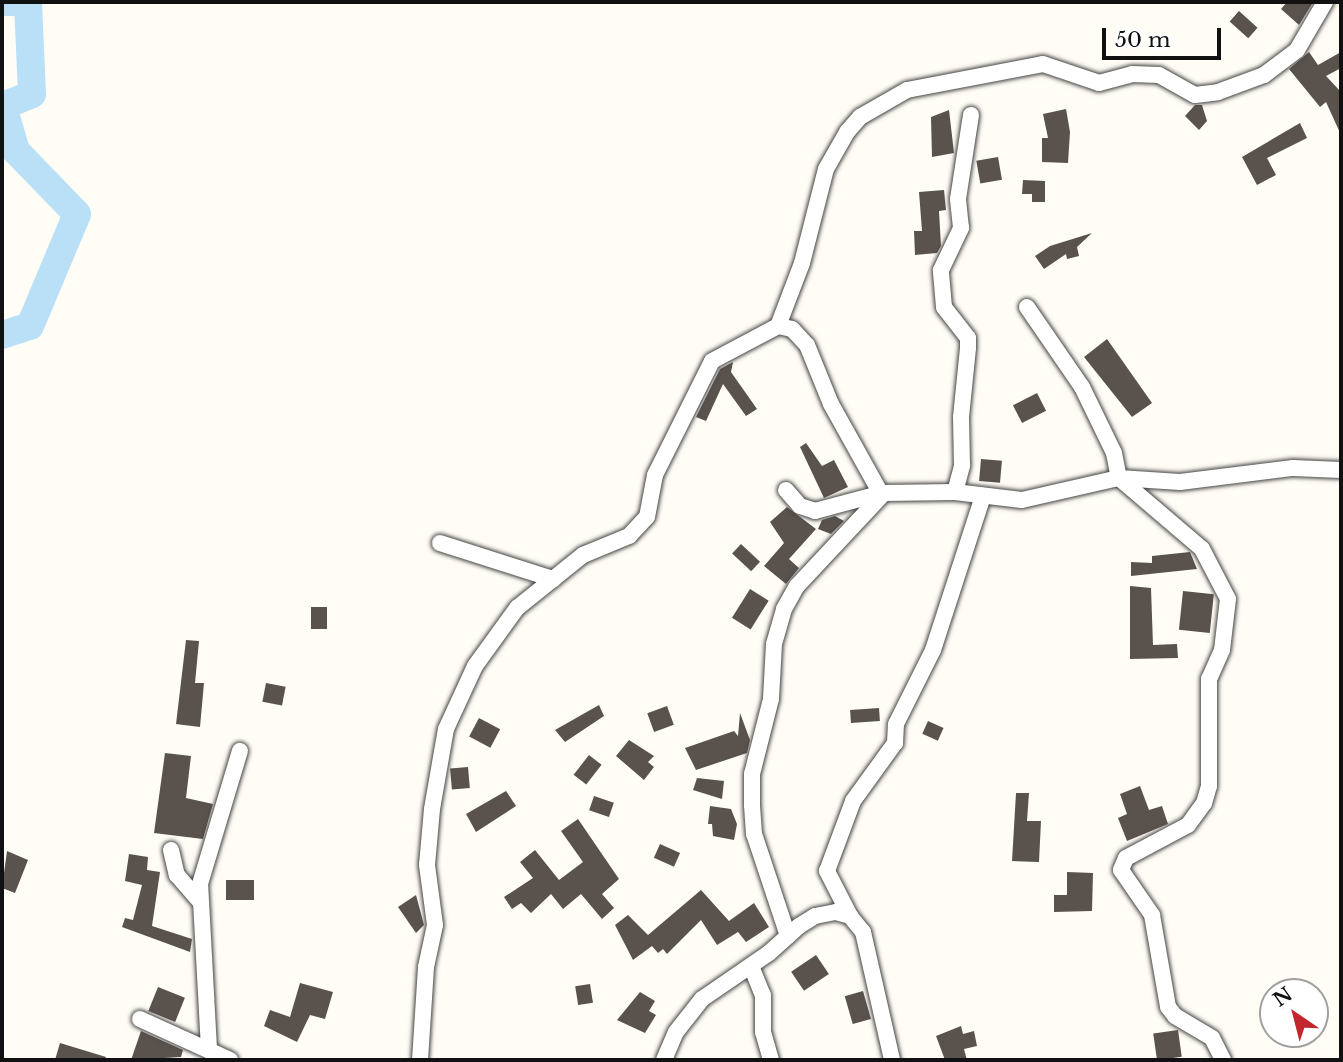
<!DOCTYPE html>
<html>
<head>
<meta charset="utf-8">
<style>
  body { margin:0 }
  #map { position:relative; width:1343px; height:1062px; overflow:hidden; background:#fffdf5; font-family:"Libre Baskerville",serif }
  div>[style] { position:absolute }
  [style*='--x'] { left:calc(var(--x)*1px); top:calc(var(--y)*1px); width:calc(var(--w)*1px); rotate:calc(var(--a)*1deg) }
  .river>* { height:28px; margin:-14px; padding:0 14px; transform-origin:14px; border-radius:14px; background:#b9e0f7 }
  .building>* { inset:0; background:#5a524d; transform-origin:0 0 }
  .roads { filter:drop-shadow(0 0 2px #444) drop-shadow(0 0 2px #444) }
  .minor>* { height:16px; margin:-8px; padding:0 8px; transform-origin:8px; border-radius:8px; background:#fff }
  span { translate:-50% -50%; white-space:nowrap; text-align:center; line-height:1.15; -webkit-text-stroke:7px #fff; paint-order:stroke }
  .frame { position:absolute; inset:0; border:4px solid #111; pointer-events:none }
  .north { position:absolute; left:1259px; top:978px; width:70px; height:70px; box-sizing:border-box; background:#fff; border:2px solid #a0a0a0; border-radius:50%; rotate:325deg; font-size:19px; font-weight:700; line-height:28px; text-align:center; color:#111 }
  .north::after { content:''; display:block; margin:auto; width:24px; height:32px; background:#c4262e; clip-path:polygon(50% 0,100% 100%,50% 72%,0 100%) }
  .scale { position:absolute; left:1102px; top:28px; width:119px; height:32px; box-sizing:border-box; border:4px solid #111; border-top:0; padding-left:9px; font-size:21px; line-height:24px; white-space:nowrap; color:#111; -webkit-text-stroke:5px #fff; paint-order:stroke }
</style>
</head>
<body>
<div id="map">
  <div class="river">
    <div style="--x:2;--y:2;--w:20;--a:0"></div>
    <div style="--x:2;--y:335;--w:29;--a:-18"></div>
    <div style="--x:30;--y:326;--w:121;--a:-67.2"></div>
    <div style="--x:77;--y:214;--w:88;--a:-134.1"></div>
    <div style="--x:16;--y:151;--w:47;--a:-106.1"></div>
    <div style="--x:3;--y:106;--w:31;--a:-22"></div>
    <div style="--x:32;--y:94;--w:92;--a:-92.5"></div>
  </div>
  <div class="building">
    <div style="clip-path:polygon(1287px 2px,1312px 4px,1299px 25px,1281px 9px)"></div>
    <div style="left:1239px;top:11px;width:25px;height:14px;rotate:42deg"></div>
    <div style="clip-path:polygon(1309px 52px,1318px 65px,1341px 52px,1341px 68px,1326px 76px,1341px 92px,1341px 135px,1326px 102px,1320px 107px,1289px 69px)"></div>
    <div style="clip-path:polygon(1195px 105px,1202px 105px,1207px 121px,1199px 130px,1185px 116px)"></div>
    <div style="clip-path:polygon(1066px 109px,1070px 132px,1068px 163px,1042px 162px,1042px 138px,1048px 138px,1043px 114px)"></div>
    <div style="clip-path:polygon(949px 110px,954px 153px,932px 157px,931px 117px)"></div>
    <div style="clip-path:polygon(1300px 123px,1307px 138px,1267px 158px,1276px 175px,1257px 185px,1242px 157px)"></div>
    <div style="left:998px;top:157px;width:23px;height:22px;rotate:80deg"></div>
    <div style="clip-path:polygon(1023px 180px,1045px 181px,1045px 202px,1032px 202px,1032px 194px,1022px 194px)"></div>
    <div style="clip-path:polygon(944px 190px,946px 210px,939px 211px,941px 246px,937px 253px,915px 255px,914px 231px,922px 231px,919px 192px)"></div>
    <div style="clip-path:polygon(1092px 233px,1077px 247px,1079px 256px,1067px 259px,1066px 254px,1044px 269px,1035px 256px,1050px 246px)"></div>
    <div style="clip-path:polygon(1107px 339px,1152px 403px,1132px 417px,1084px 357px)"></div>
    <div style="clip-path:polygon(733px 362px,731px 372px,757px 409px,746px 416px,723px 384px,706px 421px,696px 417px,720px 369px)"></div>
    <div style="left:1037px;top:393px;width:20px;height:27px;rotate:63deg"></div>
    <div style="clip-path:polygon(806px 443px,822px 466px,834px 460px,848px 487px,824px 498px,800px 447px)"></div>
    <div style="left:981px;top:459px;width:21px;height:22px;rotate:5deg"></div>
    <div style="clip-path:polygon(787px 507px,816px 529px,789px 559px,799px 568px,786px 584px,764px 566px,784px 543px,770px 522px)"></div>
    <div style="clip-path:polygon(835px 516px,844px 521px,831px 534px,818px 529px,822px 520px)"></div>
    <div style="left:741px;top:544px;width:26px;height:13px;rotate:43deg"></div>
    <div style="clip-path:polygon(1190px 552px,1197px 569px,1131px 576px,1131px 562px,1152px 563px,1152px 556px)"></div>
    <div style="clip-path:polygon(1130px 586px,1151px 588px,1153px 645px,1177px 644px,1178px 658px,1130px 659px)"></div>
    <div style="left:750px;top:589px;width:22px;height:34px;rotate:32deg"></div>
    <div style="left:1183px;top:591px;width:31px;height:39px;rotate:6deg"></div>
    <div style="left:311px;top:607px;width:16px;height:22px"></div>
    <div style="clip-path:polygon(186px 640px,199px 641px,195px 683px,204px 683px,200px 727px,176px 724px)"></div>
    <div style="left:266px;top:683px;width:20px;height:19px;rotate:11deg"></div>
    <div style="clip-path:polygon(599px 705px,604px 716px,565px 742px,555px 730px)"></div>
    <div style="left:667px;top:706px;width:20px;height:21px;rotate:70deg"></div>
    <div style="left:879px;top:708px;width:13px;height:29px;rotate:86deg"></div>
    <div style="clip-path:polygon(740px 713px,750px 740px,747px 753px,696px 770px,685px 748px,734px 731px,738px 736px)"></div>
    <div style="left:479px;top:718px;width:24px;height:21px;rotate:28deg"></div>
    <div style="left:928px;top:721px;width:17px;height:14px;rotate:24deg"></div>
    <div style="clip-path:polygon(629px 740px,654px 756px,648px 762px,654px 767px,644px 780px,616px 756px)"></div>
    <div style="clip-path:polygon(165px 753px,191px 756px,186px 798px,213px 804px,203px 839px,154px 833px)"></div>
    <div style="left:589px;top:755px;width:16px;height:25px;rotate:38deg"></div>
    <div style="left:468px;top:767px;width:21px;height:18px;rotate:85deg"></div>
    <div style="clip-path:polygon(697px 778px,724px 781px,722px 799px,693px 790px)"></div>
    <div style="clip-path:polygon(1140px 786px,1149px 810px,1162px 806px,1168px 824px,1127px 841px,1118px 818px,1127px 814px,1120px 794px)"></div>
    <div style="clip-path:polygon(506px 791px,516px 806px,476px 832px,466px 814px)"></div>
    <div style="clip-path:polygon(1016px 793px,1029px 793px,1027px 821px,1041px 821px,1039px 862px,1012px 861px)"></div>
    <div style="left:594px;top:796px;width:21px;height:15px;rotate:19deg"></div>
    <div style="clip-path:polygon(710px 806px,731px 809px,737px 824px,734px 840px,713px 836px,712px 824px,708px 824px)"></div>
    <div style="clip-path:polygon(578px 819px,619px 879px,602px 894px,614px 908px,602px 919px,581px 894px,563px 909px,551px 894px,531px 913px,521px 903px,512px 909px,504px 897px,533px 878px,520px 862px,535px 850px,559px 880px,583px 862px,561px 831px)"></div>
    <div style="left:660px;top:844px;width:22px;height:15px;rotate:24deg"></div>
    <div style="clip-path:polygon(7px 851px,28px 860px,15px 893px,2px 888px)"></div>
    <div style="clip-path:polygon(129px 854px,148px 857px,147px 870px,160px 872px,152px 926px,192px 939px,190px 952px,122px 927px,125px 918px,133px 920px,142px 885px,125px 881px)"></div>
    <div style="clip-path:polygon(1067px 872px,1093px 873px,1092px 911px,1054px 912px,1054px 895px,1067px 895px)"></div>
    <div style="left:226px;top:880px;width:28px;height:20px"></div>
    <div style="clip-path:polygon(701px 890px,729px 921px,754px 903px,769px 927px,746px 942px,738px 932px,717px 945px,701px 920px,667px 954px,663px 949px,658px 953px,652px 946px,633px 960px,615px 925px,628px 915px,648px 935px)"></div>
    <div style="clip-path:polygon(416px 895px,424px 925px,416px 933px,398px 907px)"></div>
    <div style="left:816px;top:955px;width:23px;height:30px;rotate:56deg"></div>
    <div style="clip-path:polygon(300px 983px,333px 992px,325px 1019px,310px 1015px,297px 1042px,264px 1026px,270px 1010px,290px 1017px)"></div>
    <div style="left:590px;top:984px;width:19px;height:15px;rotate:81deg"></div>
    <div style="left:158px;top:987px;width:29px;height:26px;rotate:22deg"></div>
    <div style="left:863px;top:991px;width:29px;height:19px;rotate:74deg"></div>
    <div style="clip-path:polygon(640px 992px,655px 1001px,649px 1011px,656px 1015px,645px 1033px,617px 1020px)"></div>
    <div style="clip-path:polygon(961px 1026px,963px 1034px,974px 1031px,977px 1046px,964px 1049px,967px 1060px,945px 1060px,936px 1036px)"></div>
    <div style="left:1178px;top:1030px;width:27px;height:25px;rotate:82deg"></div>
    <div style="clip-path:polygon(141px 1031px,183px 1050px,181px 1057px,131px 1060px)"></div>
    <div style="clip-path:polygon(60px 1043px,106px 1057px,105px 1060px,55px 1060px)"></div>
  </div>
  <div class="roads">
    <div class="minor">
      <div style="--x:1027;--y:307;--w:97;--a:55.5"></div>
      <div style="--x:1082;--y:387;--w:73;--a:64.1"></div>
      <div style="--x:1114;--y:453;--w:25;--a:79"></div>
      <div style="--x:1119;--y:478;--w:109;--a:40.5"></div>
      <div style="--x:1202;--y:549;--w:56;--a:62.5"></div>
      <div style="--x:1228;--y:599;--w:51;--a:96.7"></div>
      <div style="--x:1222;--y:650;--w:32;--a:114"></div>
      <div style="--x:1209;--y:679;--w:107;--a:90"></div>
      <div style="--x:1209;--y:786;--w:18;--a:106"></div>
      <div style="--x:1204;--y:803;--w:27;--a:126"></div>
      <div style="--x:1188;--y:825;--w:70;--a:152"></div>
      <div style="--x:1126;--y:858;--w:13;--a:113"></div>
      <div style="--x:1121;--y:870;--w:55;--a:55.4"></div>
      <div style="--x:1152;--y:915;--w:93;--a:80.1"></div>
      <div style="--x:1168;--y:1007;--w:11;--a:52"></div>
      <div style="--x:1175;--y:1016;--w:43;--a:30.7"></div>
      <div style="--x:1212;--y:1038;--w:25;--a:63"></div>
      <div style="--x:778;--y:326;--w:14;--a:12"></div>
      <div style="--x:792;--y:329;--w:22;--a:47"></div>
      <div style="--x:807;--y:345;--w:64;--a:67.9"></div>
      <div style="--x:831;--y:404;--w:103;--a:60.9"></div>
      <div style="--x:786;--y:490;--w:21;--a:49"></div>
      <div style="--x:800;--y:506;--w:16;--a:18"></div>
      <div style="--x:815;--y:511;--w:69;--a:-15"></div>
      <div style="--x:955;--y:492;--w:28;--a:-75"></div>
      <div style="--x:962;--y:465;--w:48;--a:-91.2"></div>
      <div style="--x:961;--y:417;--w:69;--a:-84.2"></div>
      <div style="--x:968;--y:348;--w:10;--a:-90"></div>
      <div style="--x:968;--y:338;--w:39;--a:-128"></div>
      <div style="--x:944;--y:307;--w:37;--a:-95"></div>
      <div style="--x:941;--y:270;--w:47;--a:-64.5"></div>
      <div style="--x:961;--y:228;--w:29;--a:-96"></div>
      <div style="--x:958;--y:199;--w:85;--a:-81.2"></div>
      <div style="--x:440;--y:543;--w:119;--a:17.7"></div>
      <div style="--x:171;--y:850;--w:26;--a:77"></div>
      <div style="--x:177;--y:875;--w:35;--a:49"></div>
      <div style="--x:850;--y:916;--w:51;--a:-117.1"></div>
      <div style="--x:827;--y:871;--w:75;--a:-69.6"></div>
      <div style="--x:853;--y:801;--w:72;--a:-54.1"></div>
      <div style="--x:895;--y:743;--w:19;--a:-87"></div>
      <div style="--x:896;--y:724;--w:83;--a:-63.4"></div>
      <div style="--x:933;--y:650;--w:159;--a:-72"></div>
      <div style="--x:788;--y:936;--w:108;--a:-108.4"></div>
      <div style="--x:754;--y:834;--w:29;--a:-94"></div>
      <div style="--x:752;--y:805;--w:31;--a:-90"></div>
      <div style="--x:752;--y:774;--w:77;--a:-75.8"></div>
      <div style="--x:771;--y:699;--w:55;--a:-86.9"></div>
      <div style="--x:774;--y:644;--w:36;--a:-74"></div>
      <div style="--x:784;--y:609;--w:26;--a:-61"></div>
      <div style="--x:797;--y:586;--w:127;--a:-46.9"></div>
      <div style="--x:884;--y:493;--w:71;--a:-0.8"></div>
      <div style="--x:955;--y:492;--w:67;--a:6.8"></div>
      <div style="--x:1022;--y:500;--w:99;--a:-12.8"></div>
      <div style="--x:1119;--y:478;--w:61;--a:3.8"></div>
      <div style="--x:1180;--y:482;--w:114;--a:-7.1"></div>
      <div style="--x:1293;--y:468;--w:48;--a:2.4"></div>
      <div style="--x:751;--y:966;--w:31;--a:68"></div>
      <div style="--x:763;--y:995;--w:37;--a:90"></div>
      <div style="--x:763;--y:1032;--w:29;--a:74"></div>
      <div style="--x:140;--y:1019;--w:99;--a:24.5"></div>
      <div style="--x:209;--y:1049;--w:165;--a:-93.1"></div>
      <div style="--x:200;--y:884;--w:139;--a:-73.3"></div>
      <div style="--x:420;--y:1060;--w:93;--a:-86.3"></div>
      <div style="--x:426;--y:967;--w:43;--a:-77.9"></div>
      <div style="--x:435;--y:925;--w:61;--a:-97.6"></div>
      <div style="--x:427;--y:865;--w:56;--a:-84.9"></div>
      <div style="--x:432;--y:809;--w:81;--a:-80.1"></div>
      <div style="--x:446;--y:729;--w:69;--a:-65.3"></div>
      <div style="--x:475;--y:666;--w:72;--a:-54.1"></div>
      <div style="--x:517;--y:608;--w:85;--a:-38.8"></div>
      <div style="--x:583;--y:555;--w:50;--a:-22.4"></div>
      <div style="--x:629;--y:536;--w:26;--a:-47"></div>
      <div style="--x:647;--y:517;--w:43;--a:-79.2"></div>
      <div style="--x:655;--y:475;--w:127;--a:-63.4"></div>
      <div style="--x:712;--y:361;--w:75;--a:-27.9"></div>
      <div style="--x:778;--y:326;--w:67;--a:-69.1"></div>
      <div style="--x:802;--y:263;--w:97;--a:-75.7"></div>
      <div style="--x:826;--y:169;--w:43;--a:-60.4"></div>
      <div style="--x:847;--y:132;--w:20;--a:-49"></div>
      <div style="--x:860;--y:117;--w:54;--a:-29.9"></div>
      <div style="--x:907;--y:90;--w:138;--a:-10.8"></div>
      <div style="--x:1043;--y:64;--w:59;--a:18.7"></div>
      <div style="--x:1099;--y:83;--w:34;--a:-15"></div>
      <div style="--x:1132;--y:74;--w:27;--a:2"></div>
      <div style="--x:1159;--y:75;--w:41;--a:29.1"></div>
      <div style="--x:1195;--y:95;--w:23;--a:-7"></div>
      <div style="--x:1218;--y:92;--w:49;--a:-20.3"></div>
      <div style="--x:1264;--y:75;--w:41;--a:-37.1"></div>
      <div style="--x:1297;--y:50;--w:56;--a:-59.7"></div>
      <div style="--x:664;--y:1060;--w:30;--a:-67"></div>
      <div style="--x:676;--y:1032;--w:42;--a:-51.8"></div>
      <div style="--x:702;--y:999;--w:81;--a:-34.5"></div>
      <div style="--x:769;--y:953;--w:40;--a:-42"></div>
      <div style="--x:799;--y:926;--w:19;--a:-32"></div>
      <div style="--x:815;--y:916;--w:21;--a:-11"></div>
      <div style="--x:836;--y:912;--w:15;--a:16"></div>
      <div style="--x:850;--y:916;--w:21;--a:51"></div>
      <div style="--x:863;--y:932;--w:131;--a:77.2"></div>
    </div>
  </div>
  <div class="frame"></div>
  <div class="north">N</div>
  <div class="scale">50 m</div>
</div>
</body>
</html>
